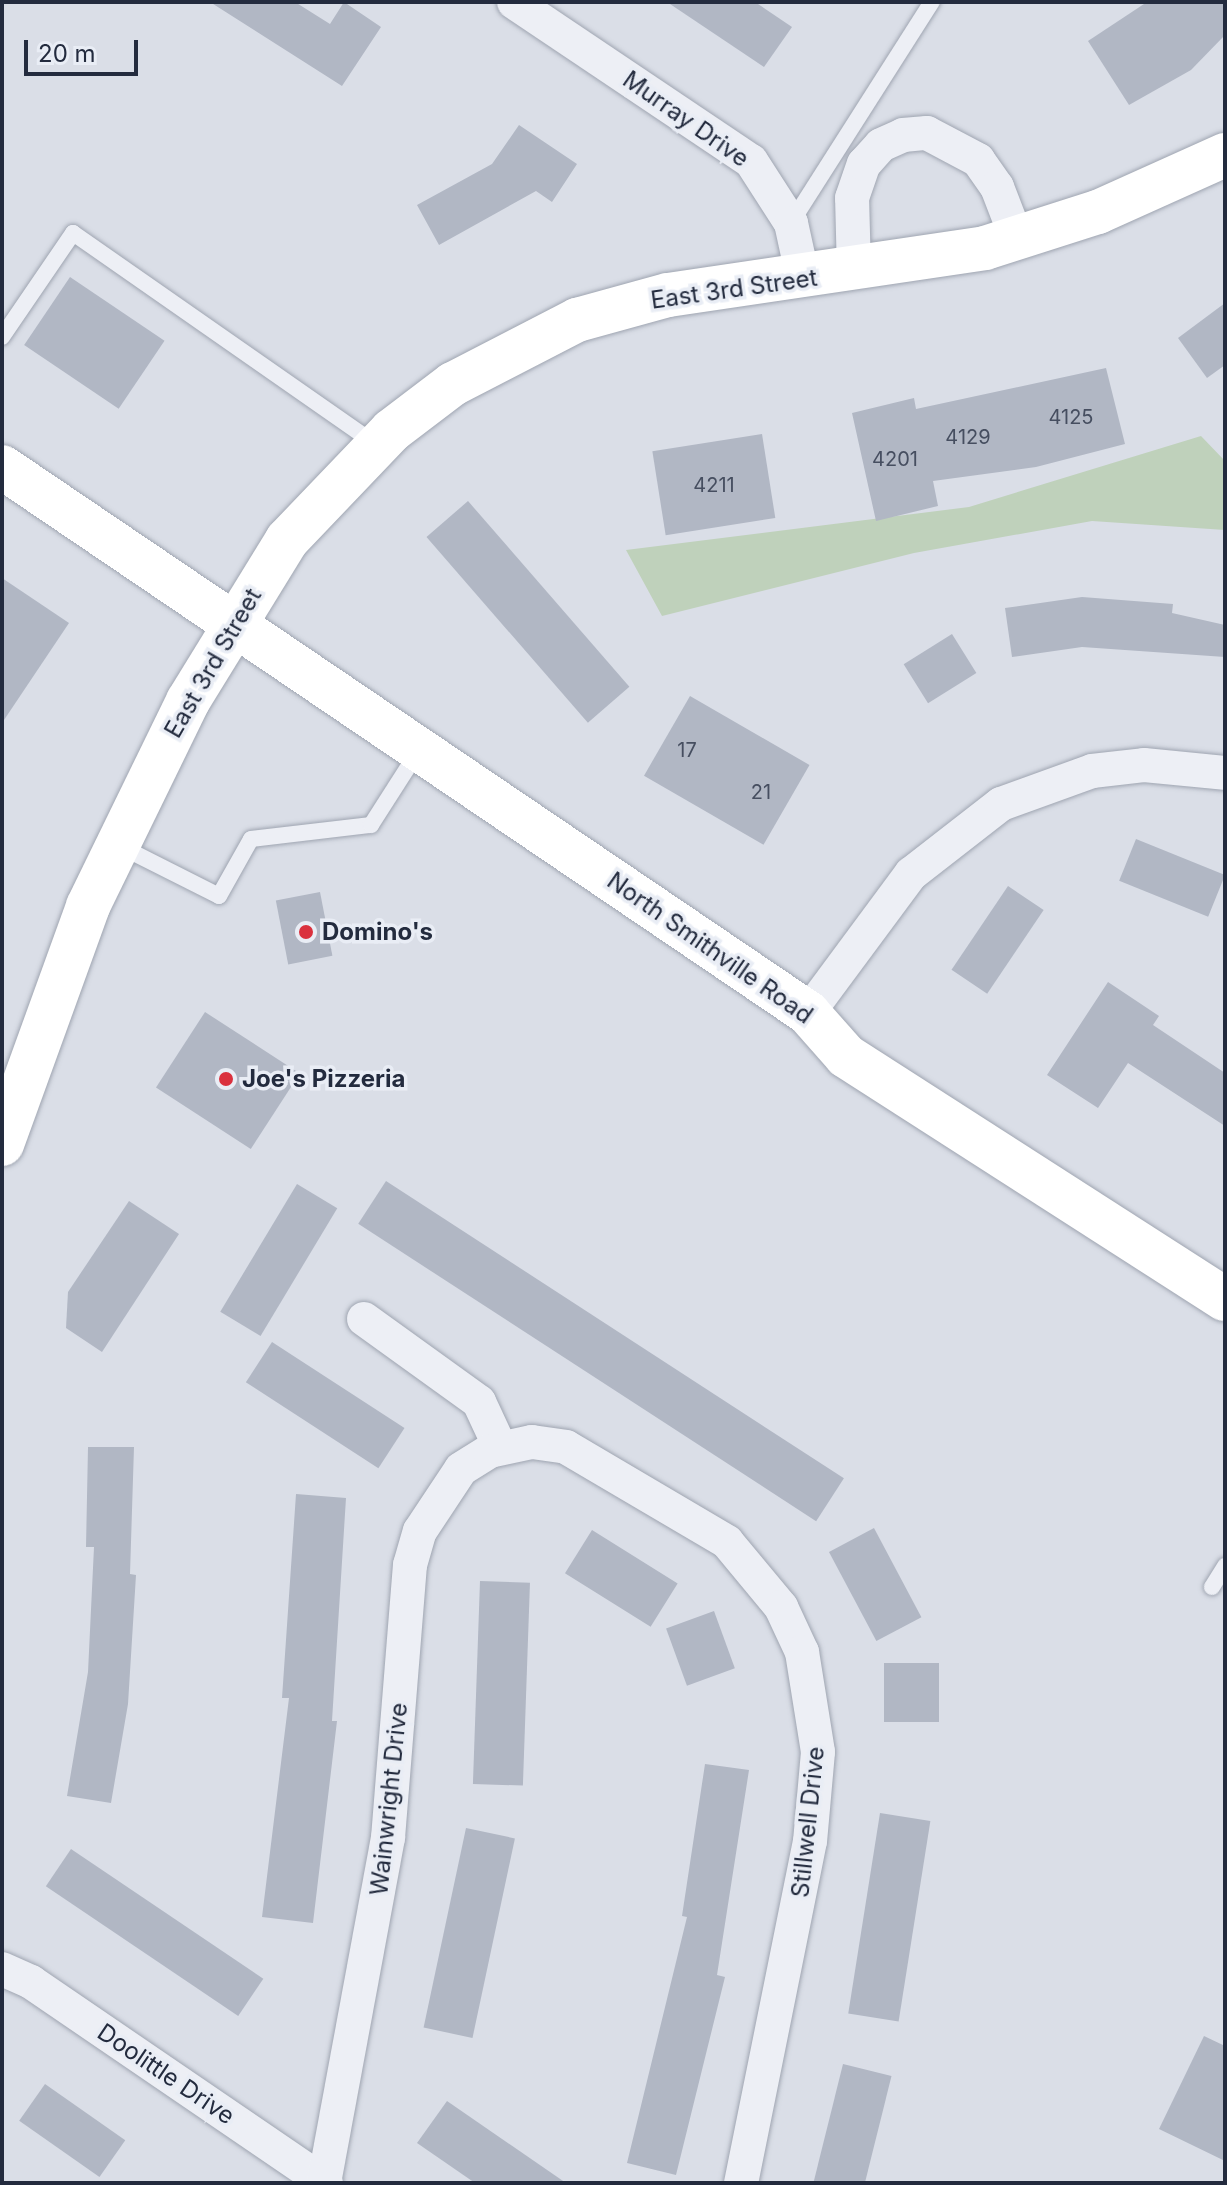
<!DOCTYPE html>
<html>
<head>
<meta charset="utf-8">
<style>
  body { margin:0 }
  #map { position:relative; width:1227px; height:2185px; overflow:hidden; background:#dadee7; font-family:Inter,sans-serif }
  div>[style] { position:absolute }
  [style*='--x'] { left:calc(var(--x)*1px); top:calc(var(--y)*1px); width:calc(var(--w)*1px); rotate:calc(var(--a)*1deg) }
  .green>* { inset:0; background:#bfd1bb }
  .building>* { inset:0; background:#b1b7c4; transform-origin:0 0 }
  .roads { filter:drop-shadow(0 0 2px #9fa5b1) drop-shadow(0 0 2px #9fa5b1) }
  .lane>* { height:16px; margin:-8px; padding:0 8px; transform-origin:8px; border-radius:8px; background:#edeff5 }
  .street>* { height:34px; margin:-17px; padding:0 17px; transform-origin:17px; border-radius:17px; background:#edeff5 }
  .secondary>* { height:44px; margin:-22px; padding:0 22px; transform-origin:22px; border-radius:22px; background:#fff }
  .primary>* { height:44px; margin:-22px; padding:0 22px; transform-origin:22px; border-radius:22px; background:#fff }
  .dots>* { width:22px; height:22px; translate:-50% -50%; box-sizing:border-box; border:4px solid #e9edf5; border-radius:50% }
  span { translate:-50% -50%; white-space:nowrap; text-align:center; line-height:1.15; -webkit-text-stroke:7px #e9edf5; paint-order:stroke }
  .number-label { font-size:20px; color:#464e60 }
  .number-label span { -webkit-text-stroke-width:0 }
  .street-label { font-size:24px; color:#232b3e }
  .poi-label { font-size:24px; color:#232b3e; font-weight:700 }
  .left { translate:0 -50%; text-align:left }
  .frame { position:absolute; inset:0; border:4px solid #232b3e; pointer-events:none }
  .scale { position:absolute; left:24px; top:40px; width:114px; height:36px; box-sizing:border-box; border:4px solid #232b3e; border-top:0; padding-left:10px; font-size:24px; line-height:28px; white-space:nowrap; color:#232b3e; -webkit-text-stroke:6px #e9edf5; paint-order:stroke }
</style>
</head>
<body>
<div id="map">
  <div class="green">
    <div style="clip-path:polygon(1201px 436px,1225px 461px,1225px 530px,1092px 521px,914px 553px,662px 616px,626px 550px,969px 507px)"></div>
  </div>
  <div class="building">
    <div style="clip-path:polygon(210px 2px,295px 2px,330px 24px,344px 2px,381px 27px,342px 86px)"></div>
    <div style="clip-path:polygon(667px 2px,755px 2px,792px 27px,764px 67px)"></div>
    <div style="clip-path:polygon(1147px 2px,1225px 2px,1225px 35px,1191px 70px,1129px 105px,1088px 41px)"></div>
    <div style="clip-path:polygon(519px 125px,577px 164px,552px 202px,536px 191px,439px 245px,417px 205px,492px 164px)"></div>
    <div style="left:70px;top:277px;width:114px;height:82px;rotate:34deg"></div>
    <div style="clip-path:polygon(1225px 303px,1225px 365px,1207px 378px,1178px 338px)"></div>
    <div style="clip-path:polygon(1106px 368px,1125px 444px,1036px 467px,933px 481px,938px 506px,876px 521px,852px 413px,914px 398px,916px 409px)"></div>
    <div style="left:762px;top:434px;width:85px;height:111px;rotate:81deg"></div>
    <div style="left:468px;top:501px;width:246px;height:55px;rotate:49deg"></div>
    <div style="clip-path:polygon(2px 578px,69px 623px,2px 723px)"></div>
    <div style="clip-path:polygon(1082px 597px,1173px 604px,1172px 613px,1225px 625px,1225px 657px,1082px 647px,1012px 657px,1005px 608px)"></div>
    <div style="left:952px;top:634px;width:46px;height:57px;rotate:58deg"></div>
    <div style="left:690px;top:696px;width:138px;height:92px;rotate:30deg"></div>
    <div style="left:1136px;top:839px;width:96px;height:45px;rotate:22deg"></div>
    <div style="left:1008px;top:886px;width:43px;height:101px;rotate:34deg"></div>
    <div style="left:320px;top:892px;width:65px;height:45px;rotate:79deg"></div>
    <div style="clip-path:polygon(1108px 982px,1159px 1016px,1153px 1025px,1225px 1073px,1225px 1126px,1128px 1063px,1098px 1108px,1047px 1075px)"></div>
    <div style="left:205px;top:1012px;width:113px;height:90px;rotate:33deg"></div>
    <div style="left:386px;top:1181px;width:546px;height:51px;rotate:33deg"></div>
    <div style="left:297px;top:1184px;width:47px;height:149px;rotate:31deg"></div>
    <div style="clip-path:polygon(129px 1201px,179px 1234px,102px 1352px,66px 1328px,68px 1292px)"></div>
    <div style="left:272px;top:1342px;width:158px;height:48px;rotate:33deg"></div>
    <div style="clip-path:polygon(88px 1447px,134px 1447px,130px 1574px,136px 1575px,128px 1704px,111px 1803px,67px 1796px,88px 1672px,94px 1547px,86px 1547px)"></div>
    <div style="clip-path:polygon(296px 1494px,346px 1498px,332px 1721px,337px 1721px,313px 1923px,262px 1917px,289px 1698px,282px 1698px)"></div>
    <div style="left:874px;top:1528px;width:101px;height:51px;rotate:62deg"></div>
    <div style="left:592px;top:1530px;width:101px;height:51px;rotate:32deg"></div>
    <div style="left:480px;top:1581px;width:50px;height:203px;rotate:2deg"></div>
    <div style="left:714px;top:1611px;width:61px;height:51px;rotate:70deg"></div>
    <div style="left:884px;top:1663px;width:55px;height:59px"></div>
    <div style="clip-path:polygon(705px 1764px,749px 1770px,717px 1975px,725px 1977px,676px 2175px,627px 2163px,687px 1917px,682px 1916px)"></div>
    <div style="left:880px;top:1813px;width:51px;height:203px;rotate:9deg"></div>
    <div style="left:466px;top:1828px;width:50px;height:204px;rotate:12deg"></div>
    <div style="left:71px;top:1849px;width:232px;height:45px;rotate:34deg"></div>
    <div style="clip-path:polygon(1204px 2036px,1225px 2046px,1225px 2161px,1159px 2129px)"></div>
    <div style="left:843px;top:2064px;width:50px;height:122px;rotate:14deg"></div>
    <div style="left:45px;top:2084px;width:98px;height:45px;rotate:35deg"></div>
    <div style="clip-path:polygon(447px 2101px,566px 2183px,475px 2183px,417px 2143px)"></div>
  </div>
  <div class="roads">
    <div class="lane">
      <div style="--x:791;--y:223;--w:262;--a:-57.5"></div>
      <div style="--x:2;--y:337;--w:126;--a:-55.7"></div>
      <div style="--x:73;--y:233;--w:368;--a:34.9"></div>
      <div style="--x:118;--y:845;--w:113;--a:26.8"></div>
      <div style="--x:219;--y:896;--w:65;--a:-60.7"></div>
      <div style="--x:251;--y:839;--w:121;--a:-6.7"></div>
      <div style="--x:371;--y:825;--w:89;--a:-57.4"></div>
      <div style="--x:1212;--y:1587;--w:25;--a:-58"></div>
    </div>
    <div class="street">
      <div style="--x:514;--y:2;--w:285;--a:33.9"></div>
      <div style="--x:751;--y:161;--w:74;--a:57.2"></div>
      <div style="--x:791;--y:223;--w:56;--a:77.7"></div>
      <div style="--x:854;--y:272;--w:74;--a:-91.5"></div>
      <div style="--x:852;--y:198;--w:36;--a:-71"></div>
      <div style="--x:864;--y:164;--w:25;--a:-48"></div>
      <div style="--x:881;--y:145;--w:24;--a:-24"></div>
      <div style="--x:903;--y:135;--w:24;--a:-5"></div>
      <div style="--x:927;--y:133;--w:58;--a:27.9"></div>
      <div style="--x:978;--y:160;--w:33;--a:55"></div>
      <div style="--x:997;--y:187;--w:56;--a:69"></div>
      <div style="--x:808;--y:1013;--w:173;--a:-53.5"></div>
      <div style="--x:911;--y:874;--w:114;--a:-37.9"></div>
      <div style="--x:1001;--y:804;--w:97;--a:-19.9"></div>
      <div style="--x:1092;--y:771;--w:52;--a:-6.6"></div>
      <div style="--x:1144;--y:765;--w:81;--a:5.6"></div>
      <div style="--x:364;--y:1319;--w:142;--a:35.8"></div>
      <div style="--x:479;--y:1402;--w:50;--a:65"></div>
      <div style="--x:2;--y:1969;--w:32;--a:24"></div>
      <div style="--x:31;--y:1982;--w:357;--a:34.3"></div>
      <div style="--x:324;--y:2183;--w:351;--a:-79.5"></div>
      <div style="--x:388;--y:1838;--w:274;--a:-85.4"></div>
      <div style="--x:410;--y:1565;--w:35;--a:-74"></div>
      <div style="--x:420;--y:1531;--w:74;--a:-56.5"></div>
      <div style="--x:461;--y:1469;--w:34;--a:-32"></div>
      <div style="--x:490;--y:1451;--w:43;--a:-12.1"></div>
      <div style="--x:532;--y:1442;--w:34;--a:8"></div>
      <div style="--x:566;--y:1447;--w:187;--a:30.5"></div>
      <div style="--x:727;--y:1542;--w:85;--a:50.3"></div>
      <div style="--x:781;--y:1607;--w:50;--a:65"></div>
      <div style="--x:802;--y:1652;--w:101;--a:80.9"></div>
      <div style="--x:818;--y:1752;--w:89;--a:95.1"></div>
      <div style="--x:810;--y:1841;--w:349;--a:101.4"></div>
    </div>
    <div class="secondary">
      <div style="--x:2;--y:467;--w:974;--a:34.11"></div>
      <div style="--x:808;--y:1013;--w:57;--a:48.5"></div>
      <div style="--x:846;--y:1056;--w:450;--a:32.7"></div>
    </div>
    <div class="primary">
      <div style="--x:2;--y:1144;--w:253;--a:-70.1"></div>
      <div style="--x:88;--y:906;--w:228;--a:-64"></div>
      <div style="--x:188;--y:701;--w:189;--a:-58.4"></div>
      <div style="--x:287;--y:540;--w:151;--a:-46.3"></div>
      <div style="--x:391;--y:431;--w:78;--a:-37.2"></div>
      <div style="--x:453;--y:384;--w:140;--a:-27.3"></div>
      <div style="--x:577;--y:320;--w:94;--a:-15.4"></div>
      <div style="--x:668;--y:295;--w:320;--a:-8.4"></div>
      <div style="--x:985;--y:248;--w:119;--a:-17.7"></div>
      <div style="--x:1098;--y:212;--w:139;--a:-24.2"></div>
    </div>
  </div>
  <div class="dots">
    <div style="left:306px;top:932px;background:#da313e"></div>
    <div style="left:226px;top:1079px;background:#da313e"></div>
  </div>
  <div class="number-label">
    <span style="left:1071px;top:417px">4125</span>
    <span style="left:968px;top:437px">4129</span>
    <span style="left:895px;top:459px">4201</span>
    <span style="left:714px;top:485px">4211</span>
    <span style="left:687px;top:750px">17</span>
    <span style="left:761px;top:792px">21</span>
  </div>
  <div class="street-label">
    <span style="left:686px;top:119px;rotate:35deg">Murray Drive</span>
    <span style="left:734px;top:289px;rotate:-8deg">East 3rd Street</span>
    <span style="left:213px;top:663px;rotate:-60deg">East 3rd Street</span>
    <span style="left:710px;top:948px;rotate:35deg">North Smithville Road</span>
    <span style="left:389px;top:1799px;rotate:-84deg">Wainwright Drive</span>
    <span style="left:808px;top:1822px;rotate:-84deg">Stillwell Drive</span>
    <span style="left:166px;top:2074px;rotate:34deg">Doolittle Drive</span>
  </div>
  <div class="poi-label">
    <span class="left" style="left:322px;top:932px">Domino's</span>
    <span class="left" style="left:242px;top:1079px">Joe's Pizzeria</span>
  </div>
  <div class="frame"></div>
  <div class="scale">20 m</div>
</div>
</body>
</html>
